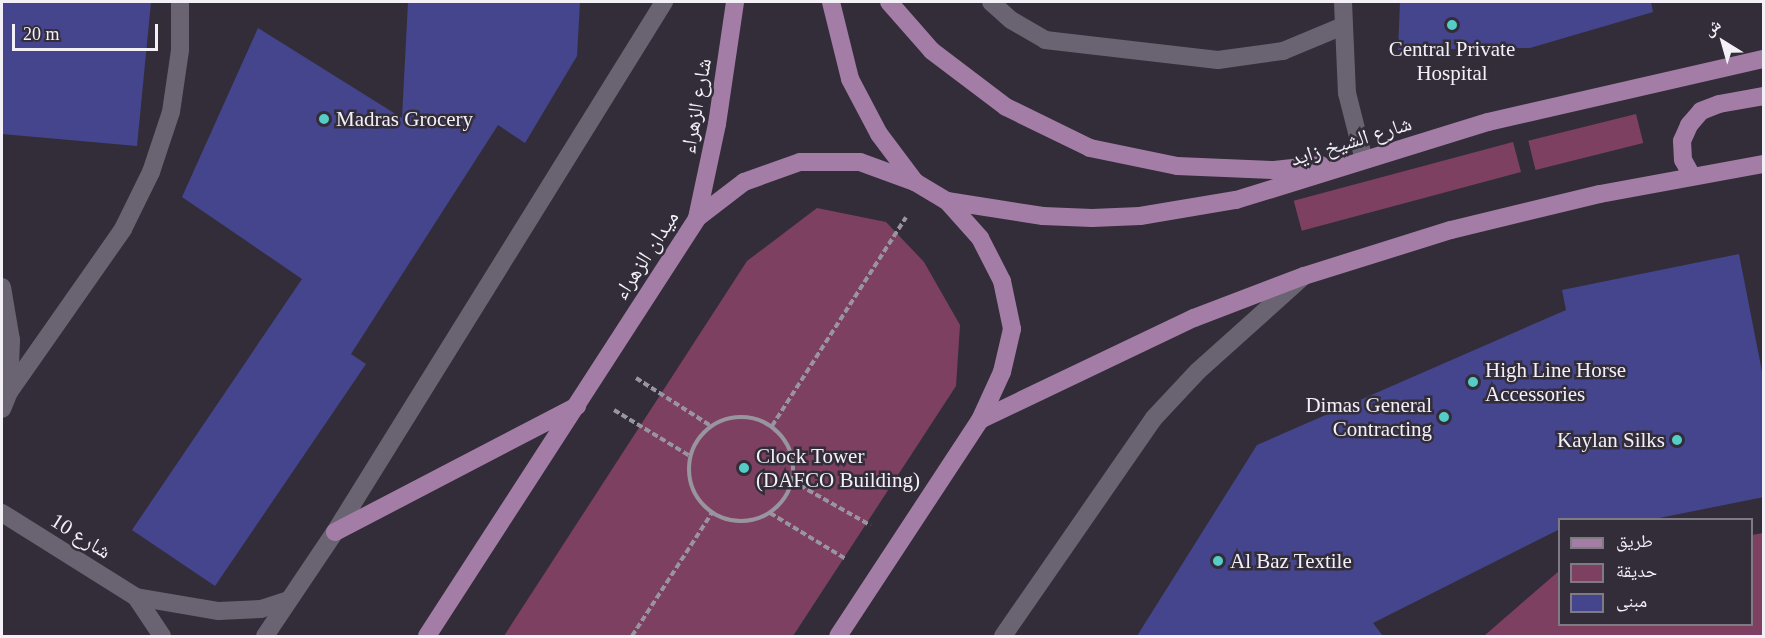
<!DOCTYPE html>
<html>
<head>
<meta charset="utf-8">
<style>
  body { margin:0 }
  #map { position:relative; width:1765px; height:638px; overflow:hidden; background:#322d39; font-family:"Times New Roman","Noto Naskh Arabic",serif }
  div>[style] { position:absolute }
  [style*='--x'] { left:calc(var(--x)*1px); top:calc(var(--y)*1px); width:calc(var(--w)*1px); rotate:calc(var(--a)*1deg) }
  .green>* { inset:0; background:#7e4061; transform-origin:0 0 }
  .building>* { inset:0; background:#45458d }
  .path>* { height:4px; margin-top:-2px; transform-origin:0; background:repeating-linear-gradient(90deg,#99959f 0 6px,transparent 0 9px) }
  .path>.ring { margin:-2px; padding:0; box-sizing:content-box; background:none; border:4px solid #99959f; border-radius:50% }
  .minor>* { height:18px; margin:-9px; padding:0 9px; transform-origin:9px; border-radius:9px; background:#6a6472 }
  .major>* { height:18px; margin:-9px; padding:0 9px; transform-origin:9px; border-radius:9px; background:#a47da7 }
  .dots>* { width:16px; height:16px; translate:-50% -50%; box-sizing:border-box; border:3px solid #322d39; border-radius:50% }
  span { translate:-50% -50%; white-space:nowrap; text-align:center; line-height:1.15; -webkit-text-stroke:5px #322d39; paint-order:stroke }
  .poi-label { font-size:21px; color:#f3f0f8 }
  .left { translate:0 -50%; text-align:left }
  .right { translate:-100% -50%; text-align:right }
  .street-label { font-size:21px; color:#f3f0f8 }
  .frame { position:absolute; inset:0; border:3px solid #f3f0f8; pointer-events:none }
  .legend { position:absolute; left:1558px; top:518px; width:195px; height:108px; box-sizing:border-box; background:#322d39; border:2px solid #7f7b85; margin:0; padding:8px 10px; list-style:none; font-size:18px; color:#f3f0f8 }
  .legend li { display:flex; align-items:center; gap:12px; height:30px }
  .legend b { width:30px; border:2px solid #7f7b85 }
  .north { position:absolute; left:1693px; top:12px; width:60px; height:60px; -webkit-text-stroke:4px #322d39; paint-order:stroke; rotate:323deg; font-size:16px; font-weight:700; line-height:24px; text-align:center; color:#f3f0f8 }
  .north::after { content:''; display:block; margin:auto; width:21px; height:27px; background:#f3f0f8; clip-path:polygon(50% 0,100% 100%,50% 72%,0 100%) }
  .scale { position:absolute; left:12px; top:24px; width:146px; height:27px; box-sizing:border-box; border:3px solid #f3f0f8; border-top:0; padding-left:8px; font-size:18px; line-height:21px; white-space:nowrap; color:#f3f0f8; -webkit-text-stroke:4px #322d39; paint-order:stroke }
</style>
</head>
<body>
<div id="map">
  <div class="green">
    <div style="left:1636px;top:114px;width:30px;height:111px;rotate:76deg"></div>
    <div style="left:1513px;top:142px;width:31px;height:227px;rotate:75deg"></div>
    <div style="clip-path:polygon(817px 208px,886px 222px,924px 262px,960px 325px,956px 386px,793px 636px,504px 636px,747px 261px)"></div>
    <div style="clip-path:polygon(1763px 533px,1763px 636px,1484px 636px,1559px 571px,1560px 624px,1752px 624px,1752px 535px)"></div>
  </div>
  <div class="building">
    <div style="clip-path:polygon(2px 2px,151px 2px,137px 146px,2px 134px)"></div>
    <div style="clip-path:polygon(408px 2px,580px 2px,577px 56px,525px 143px,498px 125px,351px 354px,366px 364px,215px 586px,132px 530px,302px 279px,182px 197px,258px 28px,402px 118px)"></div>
    <div style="clip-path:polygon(1400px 2px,1651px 2px,1653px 12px,1530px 48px,1398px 50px)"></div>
    <div style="clip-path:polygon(1739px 254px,1764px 382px,1764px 497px,1654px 519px,1560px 519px,1560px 529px,1373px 623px,1383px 636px,1137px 636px,1257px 445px,1566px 310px,1562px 290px)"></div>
  </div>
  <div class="path">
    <div style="--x:636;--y:378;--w:89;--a:32.6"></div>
    <div style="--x:614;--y:410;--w:89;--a:31.2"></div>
    <div class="ring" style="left:689px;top:417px;width:100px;height:100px"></div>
    <div style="--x:772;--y:426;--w:248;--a:-57.3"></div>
    <div style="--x:792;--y:481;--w:90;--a:29.4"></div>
    <div style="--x:770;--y:513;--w:89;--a:31.2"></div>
    <div style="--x:632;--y:636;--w:147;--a:-57"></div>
  </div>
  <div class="minor">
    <div style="--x:991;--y:2;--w:27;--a:42"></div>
    <div style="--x:1011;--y:20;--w:39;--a:30"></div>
    <div style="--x:1045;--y:40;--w:174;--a:6.6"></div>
    <div style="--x:1218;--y:60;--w:66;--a:-7.9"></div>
    <div style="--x:1283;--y:51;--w:65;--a:-22.6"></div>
    <div style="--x:1343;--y:2;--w:91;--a:87.5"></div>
    <div style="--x:1347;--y:93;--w:69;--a:75.8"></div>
    <div style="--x:2;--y:287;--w:54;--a:80.4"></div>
    <div style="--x:11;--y:340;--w:52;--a:92.2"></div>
    <div style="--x:9;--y:392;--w:18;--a:112"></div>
    <div style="--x:9;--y:392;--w:199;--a:-55"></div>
    <div style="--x:123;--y:229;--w:64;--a:-63.8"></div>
    <div style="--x:151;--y:172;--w:63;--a:-71.6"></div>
    <div style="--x:171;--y:112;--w:63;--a:-81.7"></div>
    <div style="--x:180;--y:50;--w:48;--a:-90"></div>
    <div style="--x:2;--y:513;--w:158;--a:32.1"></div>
    <div style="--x:136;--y:597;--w:84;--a:9.6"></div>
    <div style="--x:219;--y:611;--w:42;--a:-2.7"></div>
    <div style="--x:261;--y:609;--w:29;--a:-18"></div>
    <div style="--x:136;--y:597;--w:47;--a:56.3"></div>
    <div style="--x:265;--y:636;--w:125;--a:-56.1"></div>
    <div style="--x:335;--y:532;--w:624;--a:-58.17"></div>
    <div style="--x:1003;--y:636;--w:265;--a:-55.3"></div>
    <div style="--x:1154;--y:418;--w:64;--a:-46.9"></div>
    <div style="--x:1198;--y:371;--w:142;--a:-41.9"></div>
  </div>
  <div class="major">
    <div style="--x:831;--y:2;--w:79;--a:76.1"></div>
    <div style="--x:850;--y:79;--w:62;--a:62.2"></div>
    <div style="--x:879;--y:134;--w:60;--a:53.1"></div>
    <div style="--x:889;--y:2;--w:65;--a:48.7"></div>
    <div style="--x:932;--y:51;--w:93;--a:37.1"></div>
    <div style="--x:1006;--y:107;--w:93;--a:26"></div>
    <div style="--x:1090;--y:148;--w:89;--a:11.7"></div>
    <div style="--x:1177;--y:166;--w:97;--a:2.4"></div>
    <div style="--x:1274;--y:170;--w:47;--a:-6.1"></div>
    <div style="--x:1692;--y:176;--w:18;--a:-119"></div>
    <div style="--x:1683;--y:160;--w:19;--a:-93"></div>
    <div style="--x:1682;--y:141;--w:17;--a:-66"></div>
    <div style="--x:1689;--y:125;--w:18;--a:-49"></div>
    <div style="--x:1701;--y:111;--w:19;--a:-21"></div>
    <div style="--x:1719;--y:104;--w:46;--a:-10.1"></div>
    <div style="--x:947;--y:201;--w:97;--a:8.9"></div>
    <div style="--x:1043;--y:216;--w:49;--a:2.3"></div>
    <div style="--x:1092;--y:218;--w:48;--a:-2.4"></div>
    <div style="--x:1140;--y:216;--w:97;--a:-9.5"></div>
    <div style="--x:1236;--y:200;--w:264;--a:-17.2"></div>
    <div style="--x:1488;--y:122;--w:283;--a:-12.9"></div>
    <div style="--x:697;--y:218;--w:96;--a:-78"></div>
    <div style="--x:717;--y:124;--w:123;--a:-81.6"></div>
    <div style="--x:980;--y:420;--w:237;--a:-25.5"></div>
    <div style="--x:1194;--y:318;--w:118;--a:-20.9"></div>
    <div style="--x:1304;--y:276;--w:154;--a:-17.4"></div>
    <div style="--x:1451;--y:230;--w:153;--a:-13.6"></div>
    <div style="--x:1600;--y:194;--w:167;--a:-10.4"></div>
    <div style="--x:335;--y:532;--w:273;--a:-27.5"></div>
    <div style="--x:427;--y:636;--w:498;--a:-57.1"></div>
    <div style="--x:697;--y:218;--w:59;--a:-37.5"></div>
    <div style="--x:744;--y:182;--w:59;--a:-19.7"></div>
    <div style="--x:800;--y:162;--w:60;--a:0"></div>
    <div style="--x:860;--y:162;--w:59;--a:20"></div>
    <div style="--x:915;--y:182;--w:37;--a:31"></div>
    <div style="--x:947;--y:201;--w:50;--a:48.3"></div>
    <div style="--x:980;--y:238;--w:48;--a:62.9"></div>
    <div style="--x:1002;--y:281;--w:49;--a:78.2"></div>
    <div style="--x:1012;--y:329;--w:44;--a:103.1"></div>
    <div style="--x:1002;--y:372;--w:53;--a:114.6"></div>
    <div style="--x:980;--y:420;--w:258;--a:123.3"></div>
  </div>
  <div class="dots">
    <div style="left:1452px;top:25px;background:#55cdc6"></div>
    <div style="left:324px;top:119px;background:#55cdc6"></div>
    <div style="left:1473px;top:382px;background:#55cdc6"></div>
    <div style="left:1444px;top:417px;background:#55cdc6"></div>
    <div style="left:1677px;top:440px;background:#55cdc6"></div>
    <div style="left:744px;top:468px;background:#55cdc6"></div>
    <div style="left:1218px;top:561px;background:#55cdc6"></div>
  </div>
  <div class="poi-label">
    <span style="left:1452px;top:61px">Central Private<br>Hospital</span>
    <span class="left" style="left:336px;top:119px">Madras Grocery</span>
    <span class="left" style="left:1485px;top:382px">High Line Horse<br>Accessories</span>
    <span class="right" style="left:1432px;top:417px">Dimas General<br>Contracting</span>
    <span class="right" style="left:1665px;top:440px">Kaylan Silks</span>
    <span class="left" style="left:756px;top:468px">Clock Tower<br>(DAFCO Building)</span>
    <span class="left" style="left:1230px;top:561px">Al Baz Textile</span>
  </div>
  <div class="street-label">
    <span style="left:696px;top:106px;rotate:-80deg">شارع الزهراء</span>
    <span style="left:1351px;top:141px;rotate:-17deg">شارع الشيخ زايد</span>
    <span style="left:646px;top:255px;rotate:-57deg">ميدان الزهراء</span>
    <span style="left:81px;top:536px;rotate:32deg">شارع 10</span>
  </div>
  <div class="frame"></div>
  <ul class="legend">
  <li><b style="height:8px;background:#a47da7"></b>طريق</li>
  <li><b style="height:16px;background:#7e4061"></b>حديقة</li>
  <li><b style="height:16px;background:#45458d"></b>مبنى</li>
  </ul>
  <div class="north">ش</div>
  <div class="scale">20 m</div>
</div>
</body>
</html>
